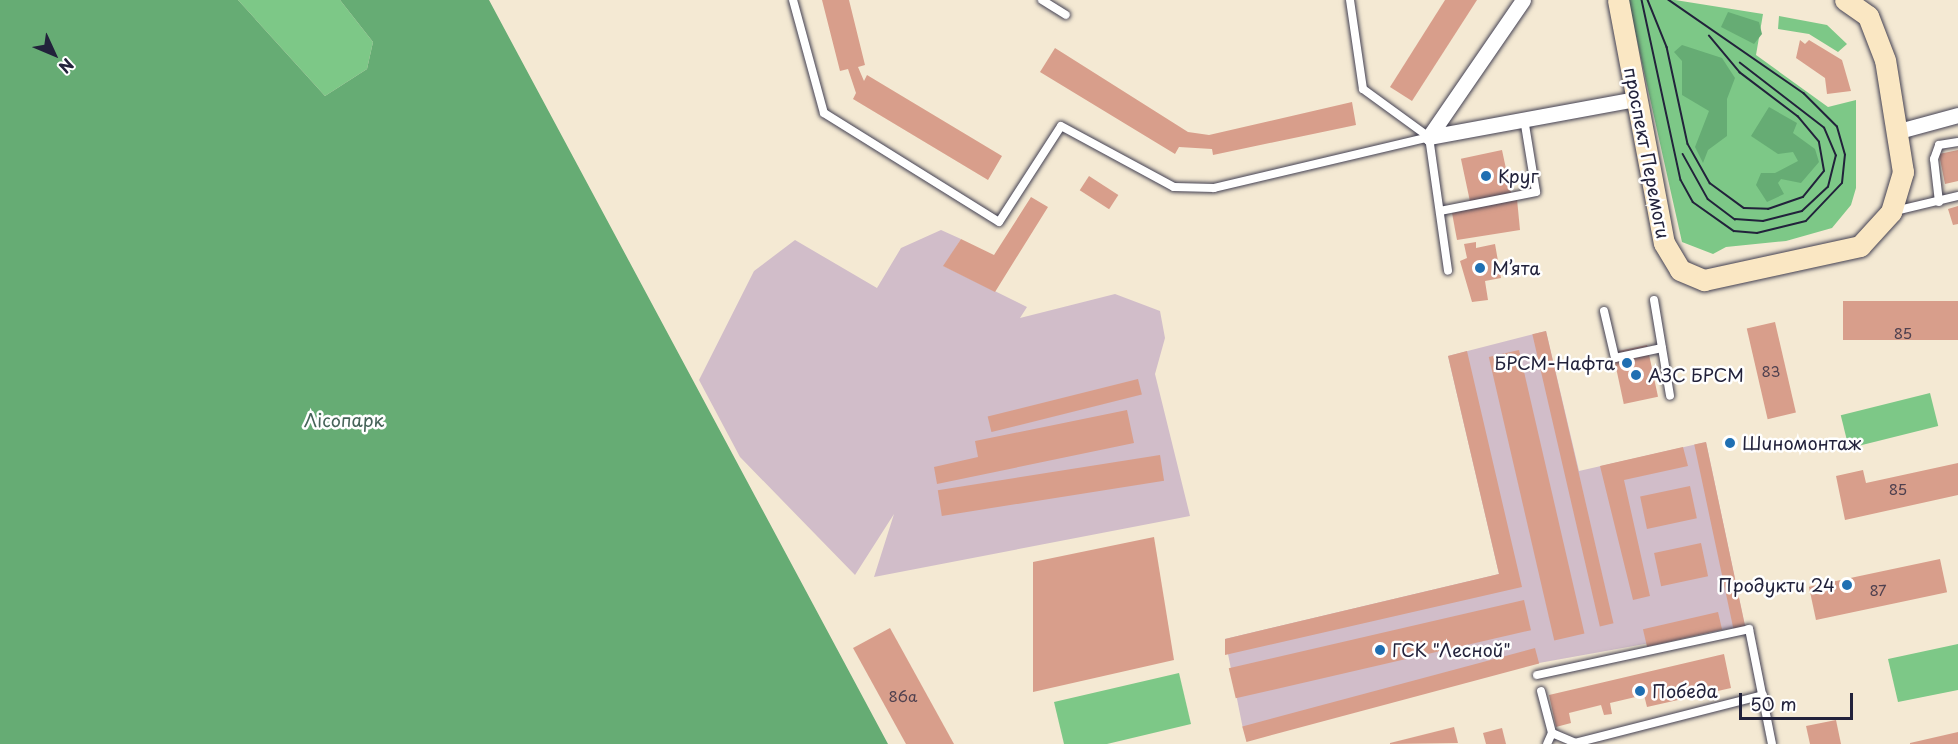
<!DOCTYPE html>
<html>
<head>
<meta charset="utf-8">
<style>
  body { margin:0 }
  #map { position:relative; width:1958px; height:744px; overflow:hidden; background:#f4e9d3; font-family:"Playpen Sans",sans-serif }
  div>[style] { position:absolute }
  [style*='--x'] { left:calc(var(--x)*1px); top:calc(var(--y)*1px); width:calc(var(--w)*1px); rotate:calc(var(--a)*1deg) }
  .industrial>* { inset:0; background:#d1bdc9 }
  .green>* { inset:0; background:#7dc887; transform-origin:0 0 }
  .forest>* { inset:0; background:#66ac74 }
  .building>* { inset:0; background:#d89e8b; transform-origin:0 0 }
  .roads { filter:drop-shadow(0 0 2px #424052) drop-shadow(0 0 2px #424052) }
  .lane>* { height:8px; margin:-4px; padding:0 4px; transform-origin:4px; border-radius:4px; background:#fff }
  .street>* { height:15px; margin:-7.5px; padding:0 7.5px; transform-origin:7.5px; border-radius:7.5px; background:#fff }
  .secondary>* { height:21px; margin:-10.5px; padding:0 10.5px; transform-origin:10.5px; border-radius:10.5px; background:#fae7c3 }
  .tram>* { height:1.5px; margin:-0.75px; padding:0 0.75px; transform-origin:0.75px; border-radius:0.75px; background:#22223b }
  .dots>* { width:16px; height:16px; translate:-50% -50%; box-sizing:border-box; border:3px solid #fff; border-radius:50% }
  span { translate:-50% -50%; white-space:nowrap; text-align:center; line-height:1.15; -webkit-text-stroke:5px #fff; paint-order:stroke }
  .number-label { font-size:15px; color:#50414f }
  .number-label span { -webkit-text-stroke-width:0 }
  .street-label { font-size:18px; color:#22223b }
  .poi-label { font-size:18px; color:#22223b }
  .left { translate:0 -50%; text-align:left }
  .right { translate:-100% -50%; text-align:right }
  .park-label { font-size:18px; color:#466459 }
  .north { position:absolute; left:24px; top:24px; width:60px; height:60px; -webkit-text-stroke:4px #fff; paint-order:stroke; rotate:134deg; font-size:16px; font-weight:700; line-height:24px; text-align:center; color:#22223b }
  .north::after { content:''; display:block; margin:auto; width:21px; height:27px; background:#22223b; clip-path:polygon(50% 0,100% 100%,50% 72%,0 100%) }
  .scale { position:absolute; left:1739px; top:693px; width:114px; height:27px; box-sizing:border-box; border:3px solid #22223b; border-top:0; padding-left:8px; font-size:18px; line-height:21px; white-space:nowrap; color:#22223b; -webkit-text-stroke:4px #fff; paint-order:stroke }
</style>
</head>
<body>
<div id="map">
  <div class="industrial">
    <div style="clip-path:polygon(941px 230px,961px 239px,944px 266px,1027px 307px,1020px 318px,1115px 294px,1160px 311px,1165px 338px,1155px 374px,1190px 516px,874px 577px,894px 514px,855px 575px,740px 457px,699px 380px,754px 271px,795px 240px,877px 288px,901px 248px)"></div>
    <div style="clip-path:polygon(1546px 331px,1579px 471px,1706px 442px,1745px 626px,1539px 663px,1243px 729px,1225px 639px,1499px 574px,1448px 356px)"></div>
  </div>
  <div class="green">
    <div style="clip-path:polygon(238px 0,340px 0,373px 42px,367px 69px,325px 96px)"></div>
    <div style="clip-path:polygon(1628px 0,1675px 0,1763px 14px,1756px 55px,1828px 107px,1856px 100px,1856px 188px,1851px 205px,1832px 228px,1786px 241px,1726px 247px,1713px 254px,1682px 242px)"></div>
    <div style="clip-path:polygon(1779px 16px,1827px 25px,1847px 44px,1838px 52px,1809px 34px,1778px 29px)"></div>
    <div style="left:1930px;top:393px;width:34px;height:92px;rotate:76deg"></div>
    <div style="clip-path:polygon(1958px 644px,1958px 690px,1898px 702px,1888px 659px)"></div>
    <div style="clip-path:polygon(1179px 673px,1191px 724px,1107px 744px,1064px 744px,1054px 702px)"></div>
  </div>
  <div class="forest">
    <div style="clip-path:polygon(0 0,238px 0,325px 96px,367px 69px,373px 42px,340px 0,489px 0,888px 744px,0 744px)"></div>
    <div style="clip-path:polygon(1728px 12px,1759px 22px,1762px 34px,1754px 44px,1721px 27px)"></div>
    <div style="clip-path:polygon(1682px 45px,1722px 58px,1735px 78px,1727px 99px,1727px 136px,1708px 150px,1703px 163px,1695px 147px,1709px 111px,1682px 95px,1682px 61px,1674px 52px)"></div>
    <div style="clip-path:polygon(1769px 107px,1797px 123px,1793px 133px,1815px 149px,1819px 162px,1801px 183px,1781px 179px,1778px 183px,1784px 194px,1767px 202px,1756px 185px,1761px 173px,1775px 173px,1798px 161px,1793px 152px,1778px 154px,1751px 136px)"></div>
  </div>
  <div class="building">
    <div style="clip-path:polygon(822px 0,849px 0,865px 65px,858px 67px,864px 81px,867px 75px,1002px 156px,988px 180px,853px 99px,856px 93px,848px 69px,840px 71px)"></div>
    <div style="clip-path:polygon(1445px 0,1477px 0,1412px 101px,1390px 87px)"></div>
    <div style="clip-path:polygon(1800px 40px,1805px 44px,1809px 40px,1842px 60px,1851px 91px,1827px 94px,1825px 78px,1796px 58px)"></div>
    <div style="clip-path:polygon(1055px 48px,1188px 132px,1209px 135px,1352px 102px,1356px 125px,1213px 155px,1212px 149px,1179px 147px,1175px 154px,1040px 72px)"></div>
    <div style="left:1502px;top:150px;width:44px;height:42px;rotate:78deg"></div>
    <div style="clip-path:polygon(1958px 150px,1958px 181px,1945px 184px,1939px 154px)"></div>
    <div style="left:1089px;top:176px;width:35px;height:17px;rotate:33deg"></div>
    <div style="clip-path:polygon(1031px 197px,1048px 207px,995px 292px,943px 266px,961px 239px,994px 255px)"></div>
    <div style="clip-path:polygon(1517px 199px,1520px 230px,1457px 240px,1452px 213px)"></div>
    <div style="clip-path:polygon(1958px 206px,1958px 224px,1953px 225px,1948px 209px)"></div>
    <div style="clip-path:polygon(1476px 242px,1476px 248px,1495px 244px,1501px 278px,1485px 281px,1488px 300px,1472px 302px,1460px 261px,1467px 258px,1464px 244px)"></div>
    <div style="left:1958px;top:301px;width:39px;height:115px;rotate:90deg"></div>
    <div style="left:1775px;top:322px;width:93px;height:29px;rotate:77deg"></div>
    <div style="left:1546px;top:331px;width:300px;height:14px;rotate:77deg"></div>
    <div style="left:1647px;top:345px;width:53px;height:35px;rotate:78deg"></div>
    <div style="left:1519px;top:350px;width:291px;height:31px;rotate:77deg"></div>
    <div style="clip-path:polygon(1467px 351px,1522px 587px,1225px 655px,1225px 639px,1499px 574px,1448px 356px)"></div>
    <div style="left:1138px;top:379px;width:16px;height:155px;rotate:76deg"></div>
    <div style="clip-path:polygon(1127px 410px,1134px 443px,937px 484px,934px 467px,978px 457px,975px 441px)"></div>
    <div style="left:1706px;top:442px;width:188px;height:12px;rotate:78deg"></div>
    <div style="clip-path:polygon(1683px 447px,1688px 466px,1624px 480px,1650px 596px,1633px 600px,1600px 466px)"></div>
    <div style="left:1160px;top:455px;width:26px;height:225px;rotate:81deg"></div>
    <div style="clip-path:polygon(1958px 463px,1958px 495px,1845px 520px,1836px 476px,1863px 470px,1866px 483px)"></div>
    <div style="left:1690px;top:486px;width:33px;height:51px;rotate:78deg"></div>
    <div style="clip-path:polygon(1154px 537px,1174px 660px,1033px 692px,1033px 562px)"></div>
    <div style="left:1701px;top:543px;width:34px;height:48px;rotate:78deg"></div>
    <div style="left:1940px;top:559px;width:34px;height:134px;rotate:78deg"></div>
    <div style="left:1524px;top:600px;width:31px;height:303px;rotate:77deg"></div>
    <div style="left:1718px;top:612px;width:18px;height:77px;rotate:77deg"></div>
    <div style="clip-path:polygon(890px 628px,954px 744px,906px 744px,853px 648px)"></div>
    <div style="left:1535px;top:648px;width:16px;height:303px;rotate:75deg"></div>
    <div style="clip-path:polygon(1724px 654px,1731px 688px,1647px 707px,1644px 695px,1610px 703px,1612px 714px,1604px 715px,1601px 705px,1569px 713px,1571px 723px,1556px 727px,1549px 695px)"></div>
    <div style="clip-path:polygon(1836px 720px,1841px 744px,1810px 744px,1806px 726px)"></div>
    <div style="clip-path:polygon(1454px 727px,1458px 743px,1390px 744px,1390px 743px)"></div>
    <div style="clip-path:polygon(1502px 728px,1506px 744px,1486px 744px,1483px 733px)"></div>
    <div style="clip-path:polygon(1958px 732px,1958px 744px,1910px 744px,1910px 743px)"></div>
  </div>
  <div class="roads">
    <div class="lane">
      <div style="--x:793;--y:0;--w:117;--a:74.7"></div>
      <div style="--x:824;--y:113;--w:206;--a:31.9"></div>
      <div style="--x:999;--y:222;--w:114;--a:-57.1"></div>
      <div style="--x:1061;--y:126;--w:128;--a:28.4"></div>
      <div style="--x:1174;--y:187;--w:40;--a:1.4"></div>
      <div style="--x:1214;--y:188;--w:221;--a:-13.3"></div>
      <div style="--x:1042;--y:0;--w:28;--a:32"></div>
      <div style="--x:1350;--y:0;--w:90;--a:81.7"></div>
      <div style="--x:1363;--y:89;--w:82;--a:36"></div>
      <div style="--x:1429;--y:137;--w:135;--a:81.9"></div>
      <div style="--x:1939;--y:202;--w:43;--a:-96.6"></div>
      <div style="--x:1934;--y:159;--w:15;--a:-70"></div>
      <div style="--x:1939;--y:145;--w:19;--a:-9"></div>
      <div style="--x:1440;--y:211;--w:98;--a:-11.2"></div>
      <div style="--x:1536;--y:192;--w:74;--a:-99.3"></div>
      <div style="--x:1895;--y:211;--w:65;--a:-13.4"></div>
      <div style="--x:1654;--y:300;--w:97;--a:80.5"></div>
      <div style="--x:1604;--y:311;--w:48;--a:76.8"></div>
      <div style="--x:1615;--y:358;--w:48;--a:-12"></div>
      <div style="--x:1537;--y:675;--w:217;--a:-12.2"></div>
      <div style="--x:1749;--y:629;--w:117;--a:78.7"></div>
      <div style="--x:1541;--y:691;--w:43;--a:75.3"></div>
      <div style="--x:1552;--y:733;--w:12;--a:114"></div>
      <div style="--x:1552;--y:733;--w:25;--a:23"></div>
      <div style="--x:1575;--y:743;--w:194;--a:-14.3"></div>
    </div>
    <div class="street">
      <div style="--x:1523;--y:0;--w:166;--a:124.5"></div>
      <div style="--x:1429;--y:137;--w:210;--a:-10.4"></div>
      <div style="--x:1899;--y:131;--w:61;--a:-15.2"></div>
    </div>
    <div class="secondary">
      <div style="--x:1618;--y:0;--w:247;--a:79.3"></div>
      <div style="--x:1664;--y:243;--w:31;--a:59"></div>
      <div style="--x:1680;--y:270;--w:26;--a:23"></div>
      <div style="--x:1704;--y:280;--w:160;--a:-12.3"></div>
      <div style="--x:1860;--y:246;--w:46;--a:-47.6"></div>
      <div style="--x:1891;--y:212;--w:42;--a:-73.3"></div>
      <div style="--x:1903;--y:172;--w:113;--a:-99.1"></div>
      <div style="--x:1885;--y:60;--w:47;--a:-111.1"></div>
      <div style="--x:1868;--y:16;--w:28;--a:-145"></div>
    </div>
  </div>
  <div class="tram">
    <div style="--x:1642;--y:0;--w:184;--a:77.8"></div>
    <div style="--x:1681;--y:180;--w:25;--a:61"></div>
    <div style="--x:1693;--y:202;--w:50;--a:35.3"></div>
    <div style="--x:1734;--y:231;--w:23;--a:5"></div>
    <div style="--x:1757;--y:233;--w:50;--a:-13.8"></div>
    <div style="--x:1806;--y:221;--w:52;--a:-46.5"></div>
    <div style="--x:1842;--y:183;--w:28;--a:-84"></div>
    <div style="--x:1845;--y:155;--w:29;--a:-106"></div>
    <div style="--x:1837;--y:127;--w:47;--a:-135"></div>
    <div style="--x:1804;--y:94;--w:165;--a:-145.3"></div>
    <div style="--x:1648;--y:0;--w:51;--a:68"></div>
    <div style="--x:1667;--y:47;--w:99;--a:77.8"></div>
    <div style="--x:1688;--y:144;--w:45;--a:60.6"></div>
    <div style="--x:1710;--y:183;--w:42;--a:36.3"></div>
    <div style="--x:1744;--y:208;--w:24;--a:2"></div>
    <div style="--x:1768;--y:209;--w:37;--a:-19"></div>
    <div style="--x:1803;--y:197;--w:33;--a:-51"></div>
    <div style="--x:1824;--y:171;--w:29;--a:-100"></div>
    <div style="--x:1819;--y:142;--w:33;--a:-130"></div>
    <div style="--x:1798;--y:117;--w:73;--a:-142.8"></div>
    <div style="--x:1740;--y:73;--w:48;--a:-130"></div>
    <div style="--x:1683;--y:154;--w:51;--a:60.9"></div>
    <div style="--x:1708;--y:199;--w:34;--a:37"></div>
    <div style="--x:1735;--y:219;--w:28;--a:4"></div>
    <div style="--x:1763;--y:221;--w:40;--a:-14.4"></div>
    <div style="--x:1802;--y:211;--w:35;--a:-43"></div>
    <div style="--x:1828;--y:187;--w:32;--a:-76"></div>
    <div style="--x:1836;--y:156;--w:30;--a:-113"></div>
    <div style="--x:1824;--y:128;--w:106;--a:-142.3"></div>
  </div>
  <div class="dots">
    <div style="left:1486px;top:176px;background:#1f6fb2"></div>
    <div style="left:1480px;top:268px;background:#1f6fb2"></div>
    <div style="left:1627px;top:363px;background:#1f6fb2"></div>
    <div style="left:1636px;top:375px;background:#1f6fb2"></div>
    <div style="left:1730px;top:443px;background:#1f6fb2"></div>
    <div style="left:1847px;top:585px;background:#1f6fb2"></div>
    <div style="left:1380px;top:650px;background:#1f6fb2"></div>
    <div style="left:1640px;top:691px;background:#1f6fb2"></div>
  </div>
  <div class="number-label">
    <span style="left:1903px;top:333px">85</span>
    <span style="left:1771px;top:371px">83</span>
    <span style="left:1898px;top:489px">85</span>
    <span style="left:1878px;top:590px">87</span>
    <span style="left:903px;top:696px">86а</span>
  </div>
  <div class="street-label">
    <span style="left:1647px;top:153px;rotate:79deg">проспект Перемоги</span>
  </div>
  <div class="poi-label">
    <span class="left" style="left:1498px;top:176px">Круг</span>
    <span class="left" style="left:1492px;top:268px">Мʼята</span>
    <span class="right" style="left:1615px;top:363px">БРСМ-Hафта</span>
    <span class="left" style="left:1648px;top:375px">АЗС БРСМ</span>
    <span class="left" style="left:1742px;top:443px">Шиномонтаж</span>
    <span class="right" style="left:1835px;top:585px">Продукти 24</span>
    <span class="left" style="left:1392px;top:650px">ГСК "Лесной"</span>
    <span class="left" style="left:1652px;top:691px">Победа</span>
  </div>
  <div class="park-label">
    <span style="left:344px;top:420px">Лісопарк</span>
  </div>
  <div class="north">N</div>
  <div class="scale">50 m</div>
</div>
</body>
</html>
